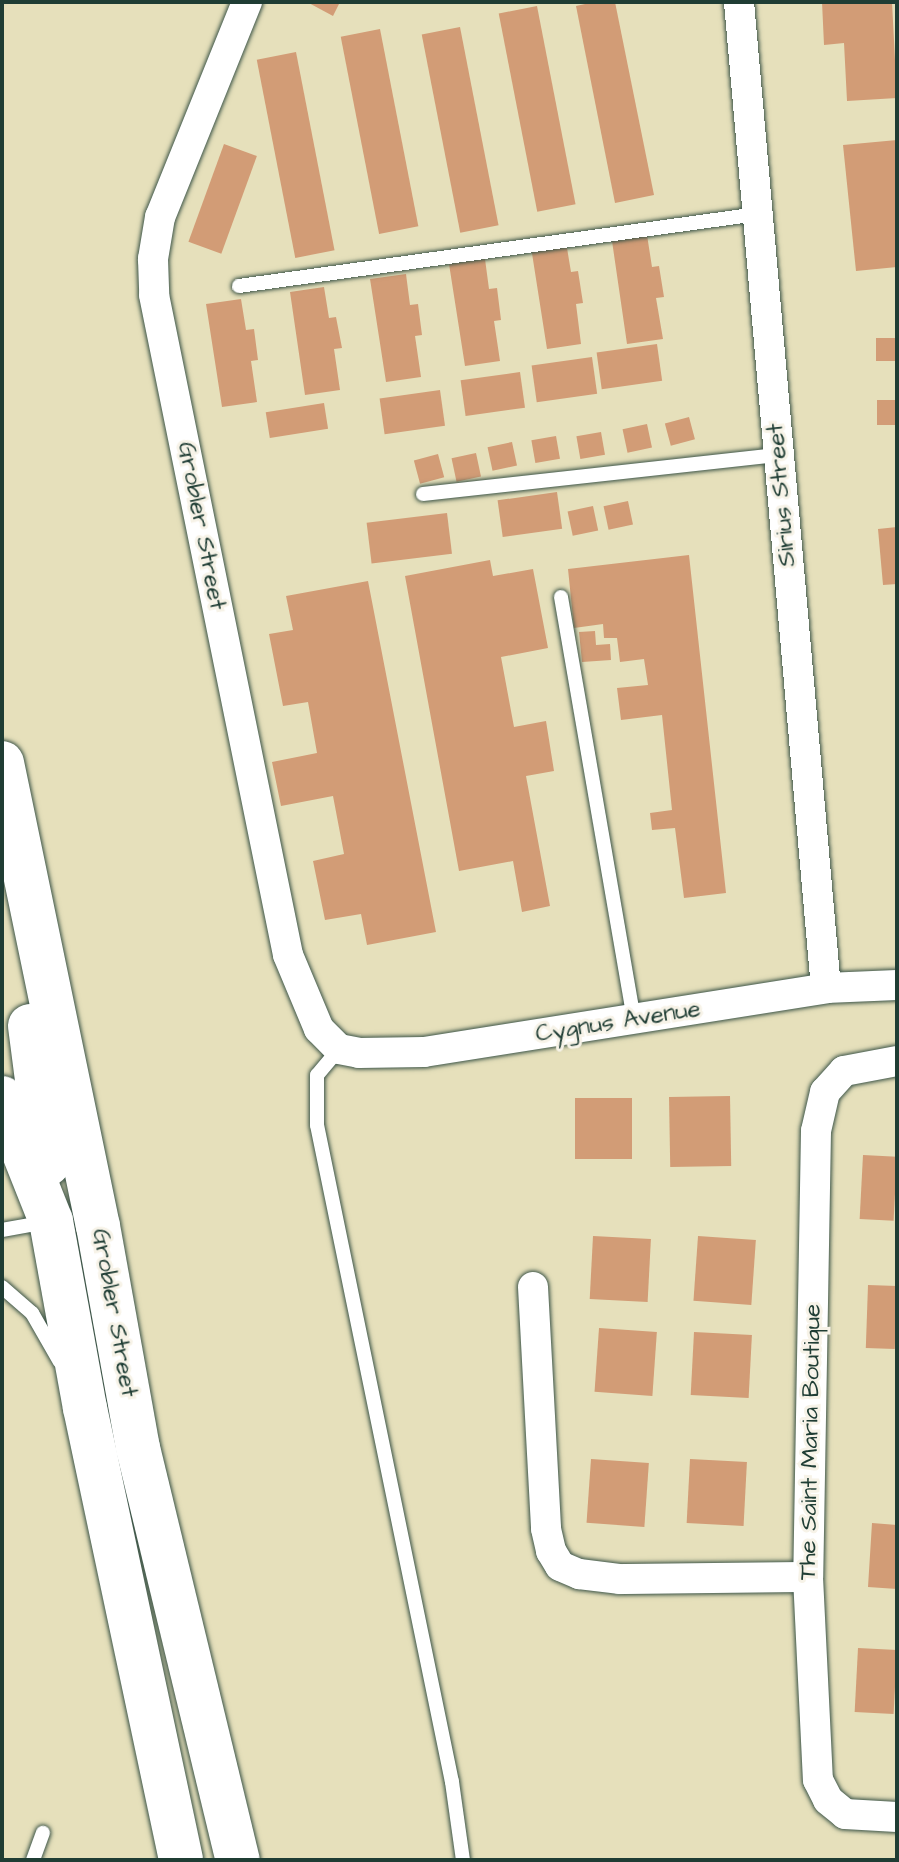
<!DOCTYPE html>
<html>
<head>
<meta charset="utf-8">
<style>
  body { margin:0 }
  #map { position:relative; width:899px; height:1862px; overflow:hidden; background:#e6e0bb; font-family:"Architects Daughter",sans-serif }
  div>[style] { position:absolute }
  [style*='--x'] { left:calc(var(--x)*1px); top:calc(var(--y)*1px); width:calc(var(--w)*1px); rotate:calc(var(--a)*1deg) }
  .building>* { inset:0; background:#d29c76; transform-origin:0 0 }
  .roads { filter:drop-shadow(0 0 2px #3d5548) drop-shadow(0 0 2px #3d5548) }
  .lane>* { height:14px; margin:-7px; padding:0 7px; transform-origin:7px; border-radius:7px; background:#fff }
  .street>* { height:30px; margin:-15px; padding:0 15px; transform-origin:15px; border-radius:15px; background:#fff }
  .primary>* { height:44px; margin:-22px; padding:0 22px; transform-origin:22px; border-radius:22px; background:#fff }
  span { translate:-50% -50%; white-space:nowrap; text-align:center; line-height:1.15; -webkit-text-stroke:6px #f7f3e8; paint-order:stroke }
  .street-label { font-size:24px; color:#1f3d34 }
  .frame { position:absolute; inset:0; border:4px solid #1f3d34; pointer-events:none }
</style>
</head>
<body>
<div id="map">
  <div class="building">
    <div style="clip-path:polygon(307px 2px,340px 2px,333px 16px)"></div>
    <div style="clip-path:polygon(594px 2px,615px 2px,654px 195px,615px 203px,576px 6px)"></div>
    <div style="clip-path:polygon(822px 2px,892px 2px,897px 98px,847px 101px,844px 43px,824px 45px)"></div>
    <div style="left:537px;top:6px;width:202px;height:39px;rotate:79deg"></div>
    <div style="left:460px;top:27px;width:202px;height:39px;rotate:79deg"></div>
    <div style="left:380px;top:29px;width:201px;height:40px;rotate:79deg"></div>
    <div style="left:296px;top:52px;width:202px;height:40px;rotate:79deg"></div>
    <div style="clip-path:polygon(897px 140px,897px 267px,856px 271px,843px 145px)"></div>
    <div style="left:224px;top:144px;width:35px;height:104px;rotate:20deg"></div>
    <div style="clip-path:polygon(647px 235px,652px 267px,659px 266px,664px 297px,656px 298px,663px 339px,627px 344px,612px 241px)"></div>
    <div style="clip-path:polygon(566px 242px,571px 272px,578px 271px,583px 303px,576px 304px,581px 344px,547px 349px,531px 247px)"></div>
    <div style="clip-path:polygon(485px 259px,489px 289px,497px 288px,501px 320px,494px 321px,500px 361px,465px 366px,449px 264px)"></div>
    <div style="clip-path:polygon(406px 274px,410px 305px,418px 304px,422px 335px,415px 336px,421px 377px,386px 382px,370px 279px)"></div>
    <div style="clip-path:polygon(324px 287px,329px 318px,336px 317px,342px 348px,334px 349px,340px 390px,305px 395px,290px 292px)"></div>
    <div style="clip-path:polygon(241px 299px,246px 330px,254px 329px,258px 360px,251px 361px,257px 402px,222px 407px,206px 304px)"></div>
    <div style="left:897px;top:338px;width:23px;height:21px;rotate:90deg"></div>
    <div style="left:657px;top:344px;width:37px;height:61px;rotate:82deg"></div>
    <div style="left:592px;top:357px;width:37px;height:61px;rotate:82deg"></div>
    <div style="left:520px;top:372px;width:36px;height:60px;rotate:82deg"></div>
    <div style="left:440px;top:390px;width:36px;height:61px;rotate:82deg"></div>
    <div style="left:897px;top:400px;width:25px;height:20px;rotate:90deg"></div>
    <div style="left:324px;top:403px;width:26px;height:59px;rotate:81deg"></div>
    <div style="left:689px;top:417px;width:23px;height:25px;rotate:75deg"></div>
    <div style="left:647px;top:424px;width:24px;height:25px;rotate:78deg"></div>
    <div style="left:601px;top:432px;width:23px;height:25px;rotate:80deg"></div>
    <div style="left:556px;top:436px;width:23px;height:25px;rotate:80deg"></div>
    <div style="left:512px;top:442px;width:24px;height:25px;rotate:78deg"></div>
    <div style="left:476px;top:453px;width:24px;height:25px;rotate:78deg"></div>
    <div style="left:438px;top:454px;width:24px;height:25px;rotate:75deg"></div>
    <div style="left:557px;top:492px;width:37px;height:60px;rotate:82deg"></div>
    <div style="left:628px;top:501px;width:24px;height:25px;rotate:78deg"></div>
    <div style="left:593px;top:506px;width:25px;height:26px;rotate:78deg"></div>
    <div style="left:447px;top:513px;width:41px;height:81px;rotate:83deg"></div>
    <div style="clip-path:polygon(897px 527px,897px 584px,883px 585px,878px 529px)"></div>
    <div style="clip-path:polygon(689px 555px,726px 893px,684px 898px,675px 828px,652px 830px,650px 813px,672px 810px,662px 715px,621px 720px,617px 688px,648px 685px,644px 659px,620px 662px,617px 638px,604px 638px,603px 624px,574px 628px,568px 569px)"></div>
    <div style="clip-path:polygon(490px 560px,493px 576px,533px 569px,548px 648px,501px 657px,514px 727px,546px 721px,554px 771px,526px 776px,550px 906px,522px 912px,513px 861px,459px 871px,405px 576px)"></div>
    <div style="clip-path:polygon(368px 581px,436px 932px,367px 945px,361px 914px,325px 920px,313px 861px,344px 854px,333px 796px,281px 806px,272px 762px,317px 753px,308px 702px,283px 706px,269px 634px,293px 630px,286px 596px)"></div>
    <div style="clip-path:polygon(595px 631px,596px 645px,610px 644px,611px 660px,582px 662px,579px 632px)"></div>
    <div style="left:730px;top:1096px;width:70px;height:61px;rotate:89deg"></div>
    <div style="left:575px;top:1098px;width:57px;height:61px"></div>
    <div style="left:863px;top:1155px;width:34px;height:64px;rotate:3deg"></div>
    <div style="left:593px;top:1236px;width:58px;height:63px;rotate:3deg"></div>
    <div style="left:698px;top:1236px;width:58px;height:65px;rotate:4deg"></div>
    <div style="left:868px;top:1285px;width:29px;height:63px;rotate:2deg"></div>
    <div style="left:599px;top:1328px;width:58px;height:64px;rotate:4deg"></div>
    <div style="left:694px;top:1332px;width:58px;height:63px;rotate:3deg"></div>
    <div style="left:591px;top:1459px;width:58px;height:64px;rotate:4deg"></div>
    <div style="left:690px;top:1459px;width:57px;height:64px;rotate:3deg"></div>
    <div style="clip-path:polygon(872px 1523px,897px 1525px,897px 1589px,868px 1587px)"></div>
    <div style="left:858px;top:1648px;width:39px;height:64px;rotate:3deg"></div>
  </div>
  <div class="roads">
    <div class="lane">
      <div style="--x:239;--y:286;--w:524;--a:-7.9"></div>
      <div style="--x:423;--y:494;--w:358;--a:-6.3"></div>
      <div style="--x:561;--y:597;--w:429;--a:80.2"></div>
      <div style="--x:339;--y:1049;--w:34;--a:130"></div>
      <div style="--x:317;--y:1075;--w:50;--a:90"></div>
      <div style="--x:317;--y:1125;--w:671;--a:78.39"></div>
      <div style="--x:452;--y:1782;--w:79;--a:82"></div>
      <div style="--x:2;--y:1230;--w:46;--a:-10.1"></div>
      <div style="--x:2;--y:1287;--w:40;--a:41"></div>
      <div style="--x:32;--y:1313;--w:56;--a:60.3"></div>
      <div style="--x:33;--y:1860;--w:29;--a:-70"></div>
    </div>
    <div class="street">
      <div style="--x:247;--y:2;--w:232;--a:112"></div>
      <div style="--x:160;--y:217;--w:43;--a:99.5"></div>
      <div style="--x:153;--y:259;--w:36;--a:88"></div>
      <div style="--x:154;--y:295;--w:673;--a:78.52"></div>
      <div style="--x:288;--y:955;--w:80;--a:67.3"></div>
      <div style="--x:319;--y:1029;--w:28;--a:45"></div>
      <div style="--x:339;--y:1049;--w:20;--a:11"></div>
      <div style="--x:359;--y:1053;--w:65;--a:-0.9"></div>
      <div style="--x:424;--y:1052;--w:407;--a:-9"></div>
      <div style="--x:826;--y:988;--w:71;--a:-2.4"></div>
      <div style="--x:739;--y:2;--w:990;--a:84.96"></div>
      <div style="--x:897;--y:1061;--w:54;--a:169.3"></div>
      <div style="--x:844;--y:1071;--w:28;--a:132"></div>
      <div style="--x:825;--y:1092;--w:40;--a:103"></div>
      <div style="--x:816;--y:1131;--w:446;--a:91"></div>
      <div style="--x:808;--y:1577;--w:203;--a:87.2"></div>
      <div style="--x:818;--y:1780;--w:22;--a:63"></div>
      <div style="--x:828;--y:1800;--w:22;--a:39"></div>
      <div style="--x:845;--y:1814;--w:52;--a:3.3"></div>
      <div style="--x:533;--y:1287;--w:242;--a:86.9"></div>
      <div style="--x:546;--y:1529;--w:23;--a:77"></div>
      <div style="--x:551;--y:1551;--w:17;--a:59"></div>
      <div style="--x:560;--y:1566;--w:21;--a:23"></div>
      <div style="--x:579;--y:1574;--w:40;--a:7.1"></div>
      <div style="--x:619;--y:1579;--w:189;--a:-0.6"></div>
    </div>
    <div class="primary">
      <div style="--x:2;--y:763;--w:473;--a:78.3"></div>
      <div style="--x:98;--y:1226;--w:226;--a:79.8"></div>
      <div style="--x:138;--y:1448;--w:424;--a:76.4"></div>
      <div style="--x:30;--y:1026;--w:139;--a:82.6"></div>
      <div style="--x:2;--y:1098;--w:132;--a:68.3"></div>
      <div style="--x:51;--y:1221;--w:190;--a:79.7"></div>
      <div style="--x:85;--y:1408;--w:462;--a:78"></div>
    </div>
  </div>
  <div class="street-label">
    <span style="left:782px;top:495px;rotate:-95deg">Sirius Street</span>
    <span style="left:201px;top:526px;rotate:79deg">Grobler Street</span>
    <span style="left:618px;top:1022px;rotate:-9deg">Cygnus Avenue</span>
    <span style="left:114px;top:1313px;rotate:80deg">Grobler Street</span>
    <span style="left:811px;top:1442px;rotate:-89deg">The Saint Maria Boutique</span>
  </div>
  <div class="frame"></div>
</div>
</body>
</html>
